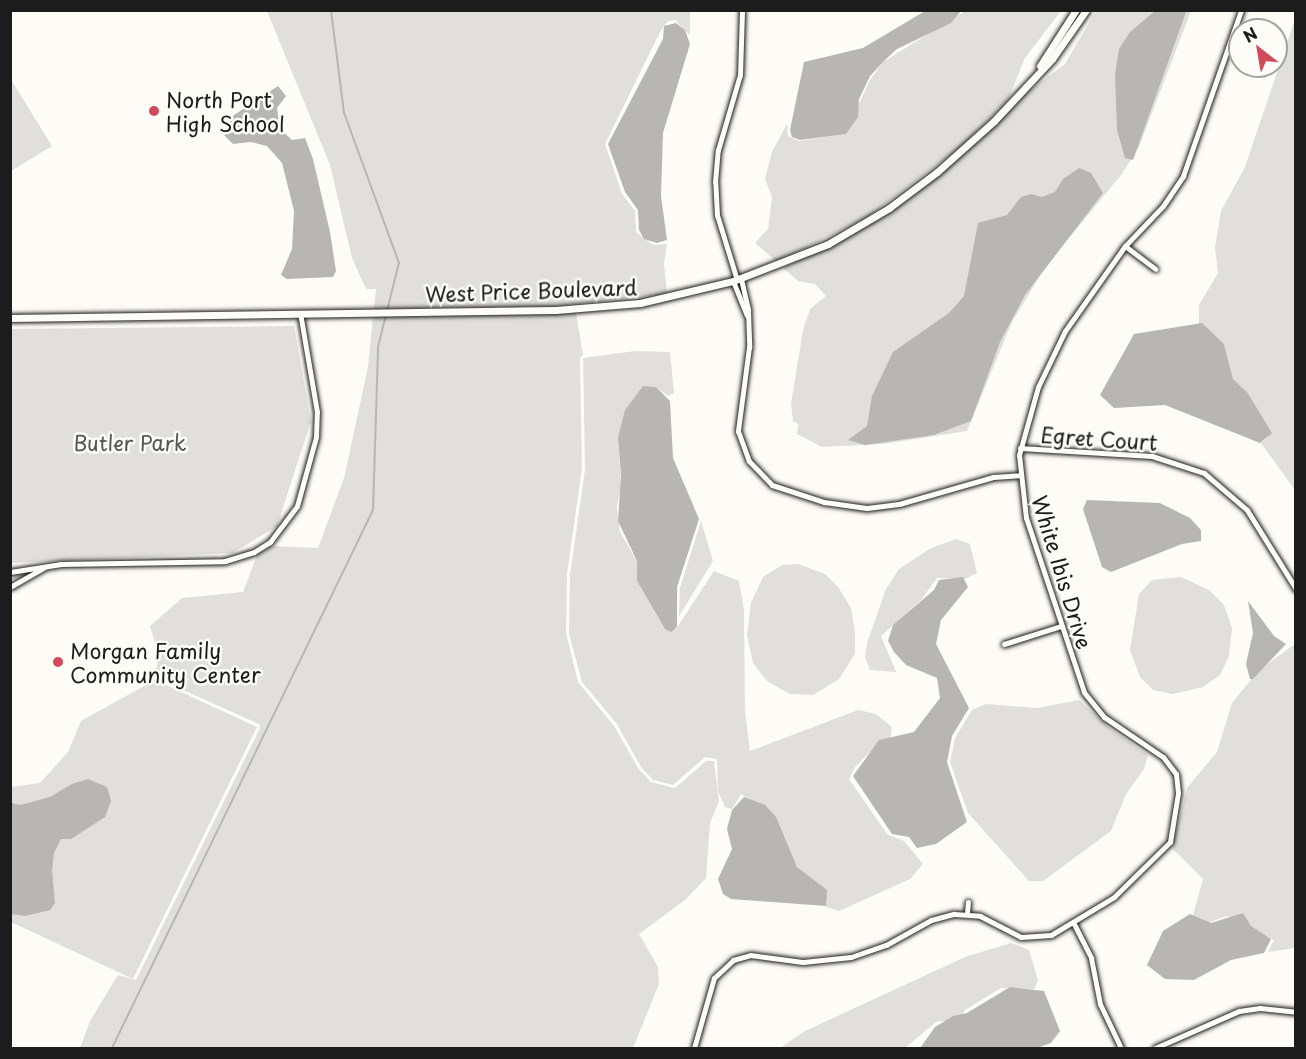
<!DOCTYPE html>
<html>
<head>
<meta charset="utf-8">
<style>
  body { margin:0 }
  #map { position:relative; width:1306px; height:1059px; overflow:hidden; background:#fdfcf7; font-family:"Playpen Sans",sans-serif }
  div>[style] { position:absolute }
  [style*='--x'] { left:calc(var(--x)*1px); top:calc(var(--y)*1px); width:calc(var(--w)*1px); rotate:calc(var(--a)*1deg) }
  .green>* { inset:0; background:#e0dfdb }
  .water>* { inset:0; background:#b7b6b2 }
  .stream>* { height:2px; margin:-1px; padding:0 1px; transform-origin:1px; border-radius:1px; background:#b7b6b2 }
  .roads { filter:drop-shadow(0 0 2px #1c1c1c) drop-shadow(0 0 2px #1c1c1c) }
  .minor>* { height:5px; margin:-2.5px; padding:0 2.5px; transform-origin:2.5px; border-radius:2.5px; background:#fdfcf7 }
  .tertiary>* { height:7px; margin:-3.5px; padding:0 3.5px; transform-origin:3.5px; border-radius:3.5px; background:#fdfcf7 }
  .dots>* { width:16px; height:16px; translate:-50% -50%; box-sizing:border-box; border:3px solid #fdfcf7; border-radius:50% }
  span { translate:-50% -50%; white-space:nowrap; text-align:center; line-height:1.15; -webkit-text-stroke:5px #fdfcf7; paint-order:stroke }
  .poi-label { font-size:21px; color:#1c1c1c }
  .left { translate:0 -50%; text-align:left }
  .street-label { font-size:21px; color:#1c1c1c }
  .park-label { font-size:21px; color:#575655 }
  .frame { position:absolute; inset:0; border:12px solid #1c1c1c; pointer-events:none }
  .north { position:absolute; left:1228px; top:18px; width:60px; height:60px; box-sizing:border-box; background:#fdfcf7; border:2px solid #a3a29f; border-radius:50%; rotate:329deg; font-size:16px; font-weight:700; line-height:24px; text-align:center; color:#1c1c1c }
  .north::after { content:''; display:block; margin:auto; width:21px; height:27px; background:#d1495b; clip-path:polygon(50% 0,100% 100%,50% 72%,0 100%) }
</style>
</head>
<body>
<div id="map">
  <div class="green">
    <div style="clip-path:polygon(267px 11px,690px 11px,690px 35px,675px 20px,668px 21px,660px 32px,605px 144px,622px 194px,635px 211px,636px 232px,653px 245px,667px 244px,664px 264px,667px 294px,556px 306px,374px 309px,376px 289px,366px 289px,352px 258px,330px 165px)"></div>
    <div style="clip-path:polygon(965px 11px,1061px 11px,1025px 58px,1008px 100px,962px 146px,867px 217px,777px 262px,755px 243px,768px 229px,772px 197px,765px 179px,772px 152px,787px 124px,788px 136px,799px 141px,845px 134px,870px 80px,883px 62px)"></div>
    <div style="clip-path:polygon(1096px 11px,1191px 11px,1139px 147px,1121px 175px,1046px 266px,1012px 322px,967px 431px,883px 444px,822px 447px,797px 434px,798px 424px,793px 421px,791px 404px,803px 330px,810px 309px,826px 296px,815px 284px,798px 281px,783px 268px,871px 223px,939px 176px,1024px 95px,1065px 64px)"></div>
    <div style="clip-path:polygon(1295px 19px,1295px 490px,1261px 443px,1268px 437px,1247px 392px,1233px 379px,1224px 344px,1199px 324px,1199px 305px,1218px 273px,1215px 247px,1221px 211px,1245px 167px)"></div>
    <div style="clip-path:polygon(10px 78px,52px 146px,11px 171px,10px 171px)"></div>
    <div style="clip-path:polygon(576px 313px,583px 355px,580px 358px,582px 468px,567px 574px,566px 633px,578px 682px,614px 726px,638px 768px,651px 782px,675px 788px,706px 761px,714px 761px,719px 801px,710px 823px,706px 878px,685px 900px,639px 934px,658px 967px,659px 984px,633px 1048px,80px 1048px,90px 1021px,118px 975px,136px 980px,260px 728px,259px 724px,154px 677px,159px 657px,150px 626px,182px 598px,243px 592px,257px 555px,272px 546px,318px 548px,344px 478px,368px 367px,373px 316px)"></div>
    <div style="clip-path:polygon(294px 326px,311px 421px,277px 526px,233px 553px,11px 563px,11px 329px)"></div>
    <div style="clip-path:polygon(635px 351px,670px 352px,674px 393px,668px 396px,656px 387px,643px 386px,628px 406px,618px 437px,621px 486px,617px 507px,620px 532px,637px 561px,637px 581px,665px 629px,676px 629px,714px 571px,739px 581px,744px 610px,745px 712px,750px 751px,858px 710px,876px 714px,892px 727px,890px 742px,874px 748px,855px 767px,849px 779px,887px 834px,904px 841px,923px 864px,910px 879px,839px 911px,826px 907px,825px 896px,792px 861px,754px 802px,741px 794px,732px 809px,725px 807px,718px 791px,717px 759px,705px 757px,673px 785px,653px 780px,641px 767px,617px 724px,582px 682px,569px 634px,570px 575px,585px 469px,583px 358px)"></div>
    <div style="clip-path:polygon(701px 521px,713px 561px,679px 616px,680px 588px)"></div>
    <div style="clip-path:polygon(956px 539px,970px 544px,977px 573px,965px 579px,937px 578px,921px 600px,881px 636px,896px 672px,870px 670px,865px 657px,867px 643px,886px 589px,899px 569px,931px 548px)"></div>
    <div style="clip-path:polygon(798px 564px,825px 574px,838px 587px,851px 608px,855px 632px,855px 654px,839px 679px,813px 695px,790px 694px,767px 681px,753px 663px,747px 635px,751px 603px,763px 577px,782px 565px)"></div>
    <div style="clip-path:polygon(1181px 577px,1209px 590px,1224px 605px,1232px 628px,1229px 656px,1220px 675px,1203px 687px,1173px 694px,1153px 690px,1140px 677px,1130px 650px,1139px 594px,1152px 580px)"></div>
    <div style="clip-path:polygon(1295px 644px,1295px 948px,1268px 952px,1274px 940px,1227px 916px,1204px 924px,1193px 915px,1203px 879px,1172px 848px,1187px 788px,1217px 752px,1232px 703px,1258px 671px)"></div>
    <div style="clip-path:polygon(155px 680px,257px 727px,133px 979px,11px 922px,11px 787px,40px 783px,68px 752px,81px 721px)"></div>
    <div style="clip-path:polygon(1079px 700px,1112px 730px,1148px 755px,1144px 769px,1126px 794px,1111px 831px,1043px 881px,1029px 881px,968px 813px,950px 762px,955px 738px,972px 710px,986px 704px,1038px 708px)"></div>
    <div style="clip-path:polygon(1011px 943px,1029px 950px,1038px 980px,1034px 989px,1001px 988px,965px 1010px,959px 1019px,936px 1022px,905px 1048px,780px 1048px,805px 1031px,965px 957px)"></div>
  </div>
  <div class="water">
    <div style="clip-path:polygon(925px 11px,961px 11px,951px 23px,897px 49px,885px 60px,870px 76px,859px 99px,858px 117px,846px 134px,800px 140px,792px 137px,790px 130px,804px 62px,863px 48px)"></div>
    <div style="clip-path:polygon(1155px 11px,1186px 12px,1133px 160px,1125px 158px,1117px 130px,1115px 74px,1119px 49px,1130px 32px)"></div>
    <div style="clip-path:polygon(676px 23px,685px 30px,690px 44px,663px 133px,661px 196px,667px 240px,657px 243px,644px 239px,639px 230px,638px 210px,625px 192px,608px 144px,663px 39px,664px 26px)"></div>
    <div style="clip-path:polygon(278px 86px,286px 96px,277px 108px,280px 129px,292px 140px,305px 138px,313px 159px,330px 232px,336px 271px,333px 277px,287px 279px,281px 275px,292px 249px,294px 211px,282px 163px,267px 146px,251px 142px,233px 144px,224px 135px,231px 117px)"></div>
    <div style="clip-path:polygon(1079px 168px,1091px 173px,1103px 193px,1025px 295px,1000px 342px,971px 421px,934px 435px,865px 445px,848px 440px,867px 426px,872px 396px,893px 352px,949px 313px,964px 296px,978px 223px,1007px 215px,1021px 197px,1031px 194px,1042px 197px,1055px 192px,1063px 179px)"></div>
    <div style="clip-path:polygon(1202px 323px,1224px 344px,1233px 379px,1247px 392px,1272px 433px,1260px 443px,1165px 405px,1114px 408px,1100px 395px,1134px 334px)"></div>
    <div style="clip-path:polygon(643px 386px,656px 387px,670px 401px,673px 458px,699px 519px,677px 587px,677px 627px,671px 632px,665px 629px,637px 581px,637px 561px,618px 521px,621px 476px,618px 437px,625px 410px)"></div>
    <div style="clip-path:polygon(1087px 500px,1160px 503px,1190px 518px,1201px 530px,1201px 541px,1182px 544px,1111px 572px,1102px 567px,1083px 509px)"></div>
    <div style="clip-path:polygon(963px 577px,968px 587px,941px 620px,936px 644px,969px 708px,952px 736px,947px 762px,967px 822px,936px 844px,917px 848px,909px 837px,892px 834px,853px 776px,879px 740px,914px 732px,940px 698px,937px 678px,906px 665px,894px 652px,888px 641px,893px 625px,934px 590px,939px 580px)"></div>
    <div style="clip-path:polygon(1248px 601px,1274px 636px,1286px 644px,1253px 679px,1250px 679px,1246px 664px,1253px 633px)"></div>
    <div style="clip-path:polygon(88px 779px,107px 787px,111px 801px,105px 817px,71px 839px,61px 839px,54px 853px,52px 871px,55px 903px,50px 910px,25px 916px,11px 914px,11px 803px,20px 805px,50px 797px,72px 784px)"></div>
    <div style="clip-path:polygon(744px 797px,765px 805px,776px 817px,797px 867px,827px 890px,826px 906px,731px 899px,723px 894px,718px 879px,732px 849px,727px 829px,732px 810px)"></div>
    <div style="clip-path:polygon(1243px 913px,1251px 926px,1271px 939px,1264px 953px,1231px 960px,1194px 980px,1165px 979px,1147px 965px,1163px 931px,1190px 914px,1211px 923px)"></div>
    <div style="clip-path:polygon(1010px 987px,1044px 991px,1060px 1031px,1051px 1043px,1037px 1048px,920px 1048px,935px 1027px,953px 1016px,967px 1013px)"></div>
  </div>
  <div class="stream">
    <div style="--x:112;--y:1048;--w:598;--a:-64.12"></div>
    <div style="--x:373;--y:510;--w:163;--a:-88.2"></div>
    <div style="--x:378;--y:347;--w:87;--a:-76"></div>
    <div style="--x:399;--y:263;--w:160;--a:-110.1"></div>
    <div style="--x:344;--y:113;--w:104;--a:-97.2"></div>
  </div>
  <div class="roads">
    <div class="minor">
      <div style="--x:1125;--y:246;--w:38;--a:37"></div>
      <div style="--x:741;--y:279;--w:32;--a:77"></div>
      <div style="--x:748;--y:310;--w:37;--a:88"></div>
      <div style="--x:749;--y:347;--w:85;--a:97.5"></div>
      <div style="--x:738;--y:431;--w:32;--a:70"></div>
      <div style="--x:749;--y:461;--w:33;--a:46"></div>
      <div style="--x:772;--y:485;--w:55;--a:18.1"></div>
      <div style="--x:824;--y:502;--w:43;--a:7.9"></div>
      <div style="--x:867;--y:508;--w:32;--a:-7"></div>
      <div style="--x:899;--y:504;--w:98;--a:-16"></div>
      <div style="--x:993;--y:477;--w:26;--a:-4"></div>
      <div style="--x:737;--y:280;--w:68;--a:-107.1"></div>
      <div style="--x:717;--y:215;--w:33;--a:-93"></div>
      <div style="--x:715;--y:182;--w:32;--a:-85"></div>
      <div style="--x:718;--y:150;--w:78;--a:-73.7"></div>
      <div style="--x:740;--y:75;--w:65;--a:-88.2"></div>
      <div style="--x:733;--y:281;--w:37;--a:68"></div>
      <div style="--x:1020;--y:448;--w:132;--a:3.5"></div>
      <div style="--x:1152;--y:456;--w:55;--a:18.1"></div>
      <div style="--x:1204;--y:473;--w:57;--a:40.7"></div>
      <div style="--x:1247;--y:510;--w:93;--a:58.2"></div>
      <div style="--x:10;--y:572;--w:52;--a:-8.9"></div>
      <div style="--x:61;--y:564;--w:164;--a:-1"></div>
      <div style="--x:225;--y:561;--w:30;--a:-17"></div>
      <div style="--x:254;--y:552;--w:19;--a:-32"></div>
      <div style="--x:270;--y:542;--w:45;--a:-53.1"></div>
      <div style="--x:297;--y:506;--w:72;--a:-74.6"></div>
      <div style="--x:316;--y:437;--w:25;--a:-88"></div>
      <div style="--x:317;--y:412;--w:100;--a:-99.7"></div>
      <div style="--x:10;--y:587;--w:40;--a:-29.7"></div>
      <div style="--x:1004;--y:644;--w:60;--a:-17.5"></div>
      <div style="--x:967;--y:913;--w:11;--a:-85"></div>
      <div style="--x:1074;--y:924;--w:38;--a:63"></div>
      <div style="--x:1091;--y:958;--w:47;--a:78.9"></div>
      <div style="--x:1100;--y:1004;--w:49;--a:64.5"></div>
      <div style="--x:694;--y:1048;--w:73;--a:-74.1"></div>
      <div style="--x:714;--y:978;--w:26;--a:-43"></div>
      <div style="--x:733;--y:960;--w:18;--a:-16"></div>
      <div style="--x:750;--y:955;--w:53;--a:7.5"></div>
      <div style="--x:803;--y:962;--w:48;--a:-5.9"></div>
      <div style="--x:851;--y:957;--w:37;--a:-19"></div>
      <div style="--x:886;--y:945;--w:51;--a:-29.1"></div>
      <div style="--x:931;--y:920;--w:24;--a:-15"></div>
      <div style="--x:954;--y:914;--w:26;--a:4"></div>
      <div style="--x:980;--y:916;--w:46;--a:27.1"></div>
      <div style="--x:1021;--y:937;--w:30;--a:-4"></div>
      <div style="--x:1051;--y:935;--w:74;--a:-31.1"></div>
      <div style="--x:1114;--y:897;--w:78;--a:-44.5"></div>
      <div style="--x:1170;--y:842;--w:50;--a:-80.7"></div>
      <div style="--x:1178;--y:793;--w:19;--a:-96"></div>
      <div style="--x:1176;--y:774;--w:21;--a:-127"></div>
      <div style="--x:1163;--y:757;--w:71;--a:-145.9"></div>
      <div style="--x:1104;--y:717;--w:32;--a:-129"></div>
      <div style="--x:1084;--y:692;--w:183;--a:-108.4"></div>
      <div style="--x:1026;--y:518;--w:63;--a:-96.3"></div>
      <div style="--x:1019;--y:455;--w:71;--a:-74.4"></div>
      <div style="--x:1038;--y:387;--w:62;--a:-64.3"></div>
      <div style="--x:1065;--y:331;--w:104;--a:-54.8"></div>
      <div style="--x:1125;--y:246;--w:55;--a:-46.5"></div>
      <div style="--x:1163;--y:206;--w:36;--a:-56"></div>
      <div style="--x:1183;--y:176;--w:176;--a:-70.7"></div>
      <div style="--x:1155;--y:1048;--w:92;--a:-23.8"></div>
      <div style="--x:1239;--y:1011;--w:21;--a:-8"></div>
      <div style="--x:1260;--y:1008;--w:36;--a:6"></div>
    </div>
    <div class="tertiary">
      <div style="--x:1040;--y:66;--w:67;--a:-57.3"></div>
      <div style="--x:10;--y:318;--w:546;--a:-0.84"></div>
      <div style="--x:556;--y:310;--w:84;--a:-4.8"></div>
      <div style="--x:640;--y:303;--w:96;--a:-13.3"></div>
      <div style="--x:733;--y:281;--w:102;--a:-21.3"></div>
      <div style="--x:828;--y:244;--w:71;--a:-30.5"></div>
      <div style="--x:889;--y:208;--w:60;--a:-36.9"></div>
      <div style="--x:937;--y:172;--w:76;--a:-41.8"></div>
      <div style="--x:994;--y:121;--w:85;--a:-46.9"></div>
      <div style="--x:1052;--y:59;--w:60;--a:-55.2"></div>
    </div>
  </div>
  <div class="dots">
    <div style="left:154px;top:111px;background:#d1495b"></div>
    <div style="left:58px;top:662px;background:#d1495b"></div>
  </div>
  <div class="poi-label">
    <span class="left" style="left:166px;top:111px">North Port<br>High School</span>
    <span class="left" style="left:70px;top:662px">Morgan Family<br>Community Center</span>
  </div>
  <div class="street-label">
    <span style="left:531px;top:290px;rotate:-2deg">West Price Boulevard</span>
    <span style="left:1099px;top:438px;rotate:4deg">Egret Court</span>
    <span style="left:1063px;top:572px;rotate:73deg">White Ibis Drive</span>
  </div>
  <div class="park-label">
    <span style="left:130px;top:442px">Butler Park</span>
  </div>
  <div class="frame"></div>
  <div class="north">N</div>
</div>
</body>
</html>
